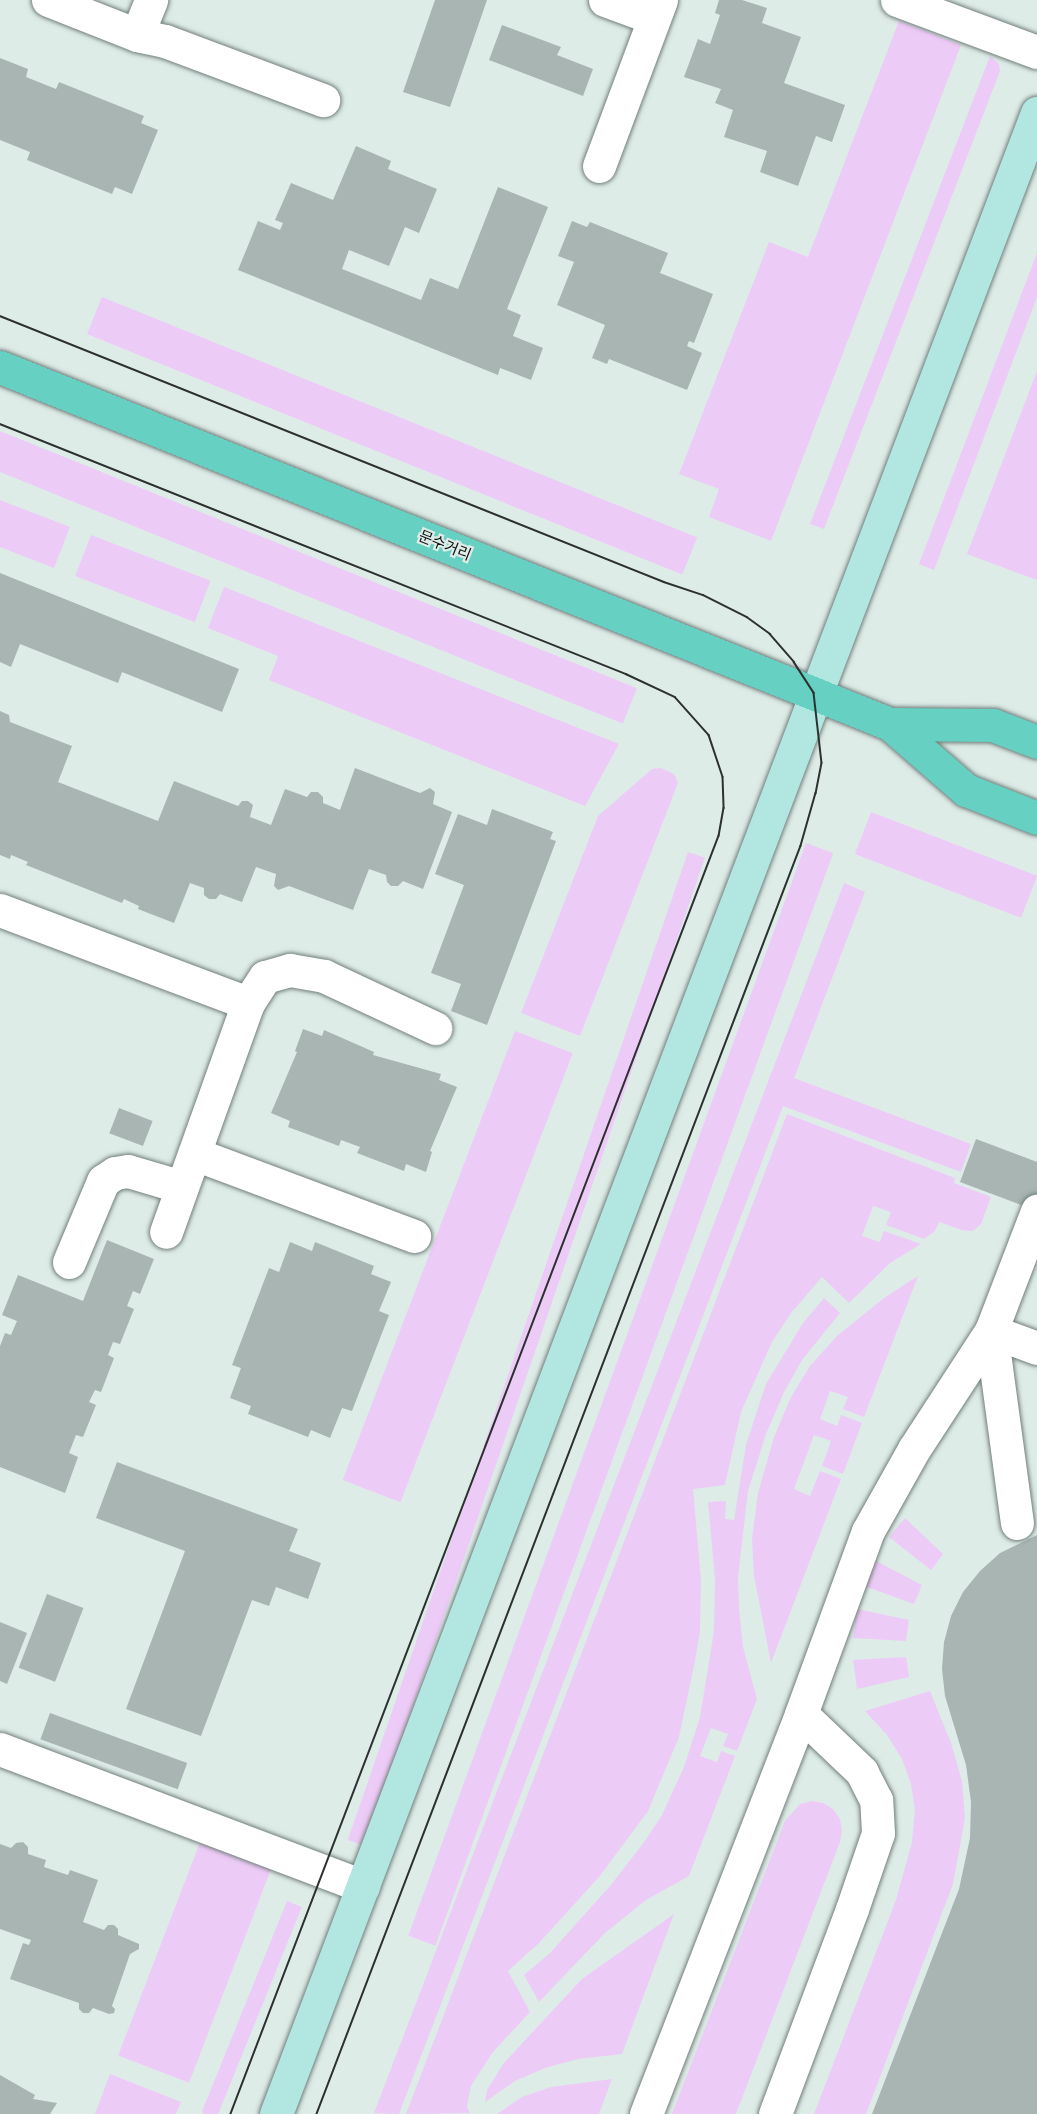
<!DOCTYPE html>
<html>
<head>
<meta charset="utf-8">
<style>
  body { margin:0 }
  #map { position:relative; width:1037px; height:2114px; overflow:hidden; background:#deece8; font-family:Quicksand,"Noto Sans KR",sans-serif }
  div>[style] { position:absolute }
  [style*='--x'] { left:calc(var(--x)*1px); top:calc(var(--y)*1px); width:calc(var(--w)*1px); rotate:calc(var(--a)*1deg) }
  .green>* { inset:0; background:#edcbf7; transform-origin:0 0 }
  .building>* { inset:0; background:#a8b5b2; transform-origin:0 0 }
  .roads { filter:drop-shadow(0 0 2px #727f7c) drop-shadow(0 0 2px #727f7c) }
  .street>* { height:33px; margin:-16.5px; padding:0 16.5px; transform-origin:16.5px; border-radius:16.5px; background:#fff }
  .secondary>* { height:33px; margin:-16.5px; padding:0 16.5px; transform-origin:16.5px; border-radius:16.5px; background:#b2e7e1 }
  .primary>* { height:33px; margin:-16.5px; padding:0 16.5px; transform-origin:16.5px; border-radius:16.5px; background:#66d0c2 }
  .tram>* { height:1.5px; margin:-0.75px; padding:0 0.75px; transform-origin:0.75px; border-radius:0.75px; background:#2c3130 }
  span { translate:-50% -50%; white-space:nowrap; text-align:center; line-height:1.15; -webkit-text-stroke:4.5px #deece8; paint-order:stroke }
  .street-label { font-size:15px; color:#0e1211 }
</style>
</head>
<body>
<div id="map">
  <div class="green">
    <div style="clip-path:polygon(899px 21px,961px 45px,771px 541px,709px 517px,719px 489px,679px 474px,769px 242px,808px 257px)"></div>
    <div style="clip-path:polygon(990px 56px,999px 64px,1000px 71px,824px 529px,810px 524px)"></div>
    <div style="clip-path:polygon(1037px 253px,1037px 297px,934px 570px,919px 564px)"></div>
    <div style="left:102px;top:297px;width:642px;height:40px;rotate:22deg"></div>
    <div style="clip-path:polygon(1037px 371px,1037px 580px,967px 554px)"></div>
    <div style="left:0;top:431px;width:687px;height:38px;rotate:22deg"></div>
    <div style="clip-path:polygon(0 500px,70px 527px,54px 568px,0 547px)"></div>
    <div style="left:91px;top:535px;width:128px;height:44px;rotate:21deg"></div>
    <div style="clip-path:polygon(224px 587px,619px 744px,585px 806px,269px 680px,278px 656px,208px 628px)"></div>
    <div style="clip-path:polygon(661px 768px,674px 774px,678px 783px,580px 1036px,521px 1013px,598px 816px,652px 769px)"></div>
    <div style="left:871px;top:812px;width:178px;height:45px;rotate:21deg"></div>
    <div style="left:806px;top:843px;width:29px;height:1163px;rotate:20deg"></div>
    <div style="left:688px;top:852px;width:18px;height:1045px;rotate:19deg"></div>
    <div style="clip-path:polygon(844px 883px,865px 892px,794px 1078px,971px 1144px,961px 1172px,783px 1106px,399px 2114px,374px 2113px)"></div>
    <div style="left:515px;top:1031px;width:62px;height:481px;rotate:21deg"></div>
    <div style="clip-path:polygon(787px 1114px,955px 1178px,954px 1183px,991px 1197px,981px 1224px,973px 1231px,962px 1230px,939px 1222px,935px 1231px,924px 1239px,886px 1225px,891px 1212px,873px 1206px,862px 1236px,880px 1242px,884px 1231px,921px 1244px,890px 1263px,849px 1303px,822px 1277px,791px 1313px,772px 1342px,741px 1412px,725px 1485px,693px 1489px,701px 1580px,700px 1631px,695px 1661px,679px 1737px,648px 1811px,599px 1877px,539px 1943px,508px 1971px,530px 2012px,492px 2053px,471px 2086px,467px 2107px,470px 2113px,406px 2114px)"></div>
    <div style="clip-path:polygon(918px 1276px,864px 1417px,843px 1409px,848px 1397px,830px 1391px,820px 1419px,837px 1426px,841px 1415px,862px 1423px,843px 1474px,822px 1466px,831px 1441px,814px 1435px,794px 1489px,810px 1496px,820px 1471px,841px 1479px,771px 1663px,754px 1576px,752px 1539px,758px 1493px,774px 1437px,791px 1397px,810px 1366px,837px 1336px,884px 1298px)"></div>
    <div style="clip-path:polygon(824px 1298px,840px 1313px,802px 1360px,784px 1392px,766px 1434px,748px 1491px,738px 1577px,739px 1608px,743px 1647px,757px 1699px,737px 1751px,723px 1746px,728px 1734px,711px 1728px,700px 1756px,717px 1762px,721px 1751px,735px 1756px,689px 1876px,646px 1900px,605px 1933px,539px 2002px,524px 1975px,550px 1953px,610px 1886px,642px 1845px,661px 1817px,684px 1767px,700px 1717px,714px 1631px,715px 1579px,708px 1502px,726px 1501px,725px 1519px,734px 1520px,746px 1445px,766px 1384px,803px 1323px)"></div>
    <div style="clip-path:polygon(905px 1518px,943px 1554px,931px 1570px,889px 1537px)"></div>
    <div style="clip-path:polygon(874px 1560px,922px 1585px,914px 1604px,864px 1586px)"></div>
    <div style="clip-path:polygon(857px 1609px,909px 1620px,906px 1641px,853px 1638px)"></div>
    <div style="clip-path:polygon(906px 1657px,909px 1677px,857px 1689px,853px 1660px)"></div>
    <div style="clip-path:polygon(930px 1691px,951px 1743px,962px 1781px,965px 1818px,953px 1884px,866px 2114px,814px 2114px,896px 1900px,912px 1842px,915px 1810px,911px 1784px,902px 1759px,887px 1735px,865px 1711px)"></div>
    <div style="clip-path:polygon(812px 1801px,823px 1803px,833px 1809px,840px 1819px,842px 1831px,840px 1842px,736px 2114px,672px 2114px,785px 1821px,800px 1804px)"></div>
    <div style="left:202px;top:1837px;width:76px;height:234px;rotate:21deg"></div>
    <div style="left:287px;top:1901px;width:16px;height:228px;rotate:22deg"></div>
    <div style="clip-path:polygon(674px 1914px,622px 2054px,578px 2059px,545px 2068px,515px 2081px,485px 2102px,487px 2090px,503px 2064px,582px 1979px)"></div>
    <div style="clip-path:polygon(110px 2074px,181px 2102px,176px 2114px,95px 2114px)"></div>
    <div style="clip-path:polygon(612px 2079px,599px 2114px,497px 2114px,522px 2097px,551px 2087px)"></div>
  </div>
  <div class="building">
    <div style="clip-path:polygon(435px 0,487px 0,450px 107px,403px 92px)"></div>
    <div style="clip-path:polygon(719px 0,742px 0,767px 8px,762px 23px,801px 37px,784px 83px,845px 105px,832px 142px,816px 136px,798px 186px,760px 172px,767px 151px,724px 137px,733px 110px,715px 103px,721px 89px,684px 77px,698px 39px,710px 44px,720px 15px,715px 13px)"></div>
    <div style="clip-path:polygon(502px 25px,561px 47px,557px 55px,593px 69px,583px 96px,489px 60px)"></div>
    <div style="clip-path:polygon(0 58px,28px 69px,26px 77px,56px 89px,59px 82px,144px 116px,141px 123px,158px 130px,132px 194px,115px 187px,112px 194px,27px 160px,30px 152px,0 140px)"></div>
    <div style="clip-path:polygon(356px 146px,391px 161px,388px 169px,437px 189px,419px 233px,405px 227px,389px 266px,349px 250px,342px 269px,421px 300px,430px 278px,458px 289px,498px 187px,548px 207px,507px 309px,521px 315px,513px 336px,543px 348px,531px 380px,500px 368px,498px 375px,238px 270px,258px 221px,280px 230px,283px 223px,275px 220px,291px 183px,333px 200px)"></div>
    <div style="clip-path:polygon(572px 221px,587px 227px,590px 222px,668px 253px,660px 273px,713px 294px,694px 343px,689px 341px,687px 346px,702px 353px,687px 390px,609px 359px,607px 364px,592px 358px,605px 325px,557px 305px,574px 262px,558px 256px)"></div>
    <div style="clip-path:polygon(0 573px,239px 669px,222px 712px,122px 672px,118px 683px,20px 644px,11px 667px,0 662px)"></div>
    <div style="clip-path:polygon(0 711px,9px 715px,10px 722px,72px 746px,58px 782px,158px 821px,174px 781px,238px 806px,242px 801px,248px 801px,253px 805px,250px 817px,271px 825px,285px 789px,307px 797px,311px 792px,318px 792px,323px 797px,323px 803px,340px 810px,355px 768px,420px 793px,430px 788px,435px 792px,433px 804px,452px 812px,423px 889px,403px 881px,398px 886px,391px 886px,387px 882px,386px 875px,369px 869px,353px 910px,289px 886px,278px 890px,274px 886px,276px 874px,256px 867px,242px 902px,220px 894px,216px 899px,209px 899px,204px 895px,204px 888px,190px 883px,174px 923px,138px 909px,139px 906px,124px 899px,122px 903px,26px 865px,28px 862px,11px 855px,10px 859px,0 855px)"></div>
    <div style="clip-path:polygon(492px 809px,553px 832px,550px 839px,556px 841px,487px 1025px,451px 1011px,461px 984px,431px 973px,464px 885px,435px 874px,458px 814px,487px 825px)"></div>
    <div style="clip-path:polygon(303px 1029px,322px 1036px,324px 1030px,374px 1052px,373px 1055px,441px 1074px,439px 1080px,457px 1087px,430px 1151px,432px 1152px,426px 1172px,406px 1164px,404px 1171px,357px 1153px,360px 1147px,341px 1140px,339px 1146px,288px 1127px,290px 1121px,271px 1113px,297px 1052px,295px 1051px)"></div>
    <div style="left:119px;top:1108px;width:36px;height:27px;rotate:21deg"></div>
    <div style="clip-path:polygon(976px 1139px,1037px 1162px,1037px 1211px,960px 1182px)"></div>
    <div style="clip-path:polygon(107px 1240px,154px 1259px,140px 1294px,133px 1291px,127px 1306px,134px 1309px,120px 1344px,113px 1342px,108px 1355px,114px 1358px,101px 1392px,95px 1390px,89px 1402px,96px 1405px,83px 1437px,76px 1435px,69px 1453px,78px 1457px,65px 1493px,0 1467px,0 1346px,5px 1333px,11px 1335px,17px 1321px,2px 1315px,18px 1275px,83px 1301px)"></div>
    <div style="clip-path:polygon(290px 1242px,312px 1251px,315px 1242px,374px 1266px,371px 1274px,391px 1282px,379px 1311px,389px 1315px,352px 1411px,342px 1408px,330px 1438px,311px 1430px,308px 1437px,248px 1414px,251px 1406px,230px 1398px,241px 1368px,232px 1365px,269px 1268px,279px 1272px)"></div>
    <div style="clip-path:polygon(117px 1462px,298px 1529px,289px 1551px,321px 1563px,308px 1599px,276px 1587px,269px 1606px,252px 1600px,201px 1736px,126px 1709px,185px 1551px,96px 1518px)"></div>
    <div style="clip-path:polygon(1037px 1535px,1037px 2114px,872px 2114px,959px 1889px,970px 1838px,971px 1802px,966px 1765px,945px 1696px,942px 1669px,944px 1642px,951px 1616px,963px 1592px,980px 1571px,1000px 1553px)"></div>
    <div style="left:47px;top:1594px;width:39px;height:79px;rotate:21deg"></div>
    <div style="clip-path:polygon(0 1622px,27px 1633px,7px 1684px,0 1681px)"></div>
    <div style="left:50px;top:1713px;width:146px;height:28px;rotate:20deg"></div>
    <div style="clip-path:polygon(23px 1842px,28px 1847px,28px 1854px,46px 1860px,44px 1867px,68px 1875px,70px 1870px,98px 1880px,83px 1922px,104px 1930px,108px 1925px,114px 1925px,118px 1929px,118px 1935px,139px 1944px,139px 1949px,130px 1954px,112px 2006px,115px 2009px,114px 2013px,109px 2014px,93px 2008px,89px 2013px,83px 2013px,79px 2009px,79px 2003px,10px 1979px,23px 1943px,29px 1945px,31px 1940px,0 1929px,0 1844px,11px 1848px,16px 1843px)"></div>
    <div style="clip-path:polygon(0 2075px,35px 2095px,33px 2099px,57px 2103px,50px 2114px,0 2114px)"></div>
  </div>
  <div class="roads">
    <div class="street">
      <div style="--x:48;--y:0;--w:96;--a:21.5"></div>
      <div style="--x:137;--y:35;--w:29;--a:12"></div>
      <div style="--x:165;--y:41;--w:169;--a:20.5"></div>
      <div style="--x:605;--y:0;--w:52;--a:20.2"></div>
      <div style="--x:897;--y:0;--w:149;--a:20.4"></div>
      <div style="--x:137;--y:35;--w:38;--a:-68"></div>
      <div style="--x:599;--y:166;--w:177;--a:-69.5"></div>
      <div style="--x:0;--y:910;--w:265;--a:20.6"></div>
      <div style="--x:248;--y:1003;--w:243;--a:109.7"></div>
      <div style="--x:248;--y:1003;--w:31;--a:-57"></div>
      <div style="--x:265;--y:977;--w:26;--a:-16"></div>
      <div style="--x:290;--y:970;--w:35;--a:10"></div>
      <div style="--x:324;--y:976;--w:123;--a:25.1"></div>
      <div style="--x:195;--y:1154;--w:234;--a:20.5"></div>
      <div style="--x:69;--y:1262;--w:88;--a:-67.2"></div>
      <div style="--x:103;--y:1181;--w:14;--a:-34"></div>
      <div style="--x:115;--y:1173;--w:13;--a:-9"></div>
      <div style="--x:128;--y:1171;--w:56;--a:16.5"></div>
      <div style="--x:1017;--y:1523;--w:194;--a:-97.7"></div>
      <div style="--x:991;--y:1331;--w:49;--a:20.3"></div>
      <div style="--x:0;--y:1749;--w:388;--a:20.7"></div>
      <div style="--x:646;--y:2114;--w:429;--a:-68.8"></div>
      <div style="--x:801;--y:1714;--w:195;--a:-69.9"></div>
      <div style="--x:868;--y:1531;--w:94;--a:-60.7"></div>
      <div style="--x:914;--y:1449;--w:141;--a:-56.9"></div>
      <div style="--x:991;--y:1331;--w:129;--a:-69"></div>
      <div style="--x:775;--y:2114;--w:219;--a:-69.4"></div>
      <div style="--x:852;--y:1909;--w:80;--a:-71.1"></div>
      <div style="--x:878;--y:1833;--w:33;--a:-93"></div>
      <div style="--x:876;--y:1800;--w:31;--a:-117"></div>
      <div style="--x:862;--y:1772;--w:84;--a:-136.4"></div>
    </div>
    <div class="secondary">
      <div style="--x:276;--y:2114;--w:2141;--a:-69.18"></div>
    </div>
    <div class="primary">
      <div style="--x:0;--y:367;--w:959;--a:21.86"></div>
      <div style="--x:890;--y:724;--w:101;--a:41"></div>
      <div style="--x:966;--y:790;--w:76;--a:21.5"></div>
      <div style="--x:890;--y:724;--w:103;--a:0.6"></div>
      <div style="--x:993;--y:725;--w:47;--a:21.1"></div>
    </div>
  </div>
  <div class="tram">
    <div style="--x:0;--y:316;--w:715;--a:21.83"></div>
    <div style="--x:664;--y:582;--w:41;--a:18.4"></div>
    <div style="--x:703;--y:595;--w:49;--a:26.6"></div>
    <div style="--x:747;--y:617;--w:29;--a:36"></div>
    <div style="--x:770;--y:634;--w:37;--a:49"></div>
    <div style="--x:794;--y:662;--w:37;--a:57"></div>
    <div style="--x:814;--y:693;--w:70;--a:83.5"></div>
    <div style="--x:822;--y:763;--w:31;--a:101"></div>
    <div style="--x:816;--y:793;--w:55;--a:105.8"></div>
    <div style="--x:801;--y:846;--w:1357;--a:110.89"></div>
    <div style="--x:0;--y:424;--w:674;--a:21.77"></div>
    <div style="--x:626;--y:674;--w:54;--a:25.1"></div>
    <div style="--x:675;--y:697;--w:51;--a:48.2"></div>
    <div style="--x:709;--y:735;--w:44;--a:71.6"></div>
    <div style="--x:723;--y:777;--w:31;--a:88"></div>
    <div style="--x:724;--y:808;--w:28;--a:100"></div>
    <div style="--x:719;--y:836;--w:1368;--a:110.9"></div>
  </div>
  <div class="street-label">
    <span style="left:445px;top:545px;rotate:22deg">문수거리</span>
  </div>
</div>
</body>
</html>
